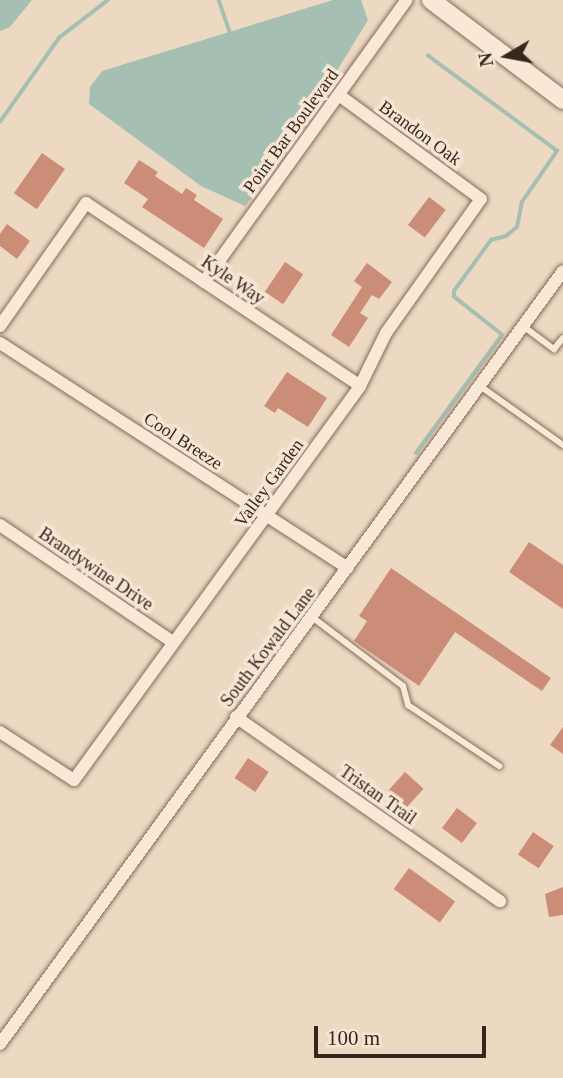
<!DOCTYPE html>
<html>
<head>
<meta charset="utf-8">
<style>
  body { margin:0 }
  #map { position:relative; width:563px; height:1078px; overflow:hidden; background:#edd9c2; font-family:"Times New Roman",serif }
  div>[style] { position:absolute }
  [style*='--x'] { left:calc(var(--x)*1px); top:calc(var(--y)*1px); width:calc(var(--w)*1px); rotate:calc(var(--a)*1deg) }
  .water>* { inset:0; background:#a5c0b3 }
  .stream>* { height:3.5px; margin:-1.75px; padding:0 1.75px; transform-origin:1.75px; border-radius:1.75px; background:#a5c0b3 }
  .building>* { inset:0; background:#cb8d78; transform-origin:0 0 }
  .roads { filter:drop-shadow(0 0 2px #876a5a) drop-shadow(0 0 2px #876a5a) }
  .service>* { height:6px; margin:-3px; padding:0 3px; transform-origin:3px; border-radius:3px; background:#f8e8d5 }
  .minor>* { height:12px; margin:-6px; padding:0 6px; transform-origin:6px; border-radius:6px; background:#f8e8d5 }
  .secondary>* { height:18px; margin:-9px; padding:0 9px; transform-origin:9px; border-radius:9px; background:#f8e8d5 }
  span { translate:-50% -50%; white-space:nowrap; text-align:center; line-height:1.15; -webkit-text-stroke:7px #f5e5d2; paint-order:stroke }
  .street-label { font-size:18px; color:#37261e }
  .north { position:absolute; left:472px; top:21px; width:70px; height:70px; -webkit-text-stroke:5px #f5e5d2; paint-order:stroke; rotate:260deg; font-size:19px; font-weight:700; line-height:28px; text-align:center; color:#37261e }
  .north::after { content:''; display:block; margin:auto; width:24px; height:32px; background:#37261e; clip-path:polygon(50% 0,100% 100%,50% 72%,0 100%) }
  .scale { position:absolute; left:314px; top:1026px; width:172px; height:32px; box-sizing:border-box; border:4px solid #37261e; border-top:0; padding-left:9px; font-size:21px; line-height:24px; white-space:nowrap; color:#37261e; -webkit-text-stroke:5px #f5e5d2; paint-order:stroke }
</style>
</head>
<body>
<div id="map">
  <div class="water">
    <div style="clip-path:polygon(0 0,32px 0,10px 27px,0 31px)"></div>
    <div style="clip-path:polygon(333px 0,361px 0,368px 20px,281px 162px,245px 206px,201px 186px,89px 104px,90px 87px,102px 71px)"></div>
  </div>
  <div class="stream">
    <div style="--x:219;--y:0;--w:34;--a:71"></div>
    <div style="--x:0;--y:122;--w:103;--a:-54.9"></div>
    <div style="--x:59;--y:38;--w:62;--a:-37.8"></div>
    <div style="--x:416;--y:453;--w:146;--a:-53.9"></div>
    <div style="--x:502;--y:335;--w:61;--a:-141.6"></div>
    <div style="--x:454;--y:297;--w:6;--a:-90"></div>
    <div style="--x:454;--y:291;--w:63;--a:-54"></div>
    <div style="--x:491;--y:240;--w:16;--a:-15"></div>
    <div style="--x:506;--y:236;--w:14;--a:-39"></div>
    <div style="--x:517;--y:227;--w:25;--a:-79"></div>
    <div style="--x:522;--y:202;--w:62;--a:-55.5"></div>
    <div style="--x:557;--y:151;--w:160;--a:-143.6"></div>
  </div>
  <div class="building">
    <div style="left:42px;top:153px;width:28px;height:49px;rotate:35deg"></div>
    <div style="clip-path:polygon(139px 160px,158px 172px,155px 176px,182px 194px,186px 188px,197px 195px,194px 200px,223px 219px,204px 248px,142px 207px,148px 199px,124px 183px)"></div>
    <div style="left:429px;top:197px;width:21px;height:35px;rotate:37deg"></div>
    <div style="clip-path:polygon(7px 224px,30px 241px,17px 259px,0 246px,0 234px)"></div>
    <div style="left:285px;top:262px;width:22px;height:36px;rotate:34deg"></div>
    <div style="clip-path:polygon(367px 263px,392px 282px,379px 299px,372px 295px,360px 313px,368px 318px,349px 347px,331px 335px,362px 287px,354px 281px)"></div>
    <div style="clip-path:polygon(287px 372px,327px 398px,308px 427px,278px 408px,275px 413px,264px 406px)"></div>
    <div style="clip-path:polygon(529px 542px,563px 565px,563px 609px,509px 572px)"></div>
    <div style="clip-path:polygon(391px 568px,551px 678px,542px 691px,455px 632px,419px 686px,354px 641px,367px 621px,359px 616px)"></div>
    <div style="clip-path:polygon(563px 727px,563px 754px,550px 745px)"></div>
    <div style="left:248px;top:758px;width:25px;height:24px;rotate:34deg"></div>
    <div style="left:405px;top:772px;width:25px;height:25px;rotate:42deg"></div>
    <div style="left:457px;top:808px;width:25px;height:25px;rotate:37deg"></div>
    <div style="left:533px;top:832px;width:25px;height:27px;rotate:34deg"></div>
    <div style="left:409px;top:868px;width:57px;height:26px;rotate:36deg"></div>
    <div style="clip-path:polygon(563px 887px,563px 915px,549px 917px,545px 894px)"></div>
  </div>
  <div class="roads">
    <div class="service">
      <div style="--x:523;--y:326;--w:39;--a:37"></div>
      <div style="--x:554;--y:349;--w:14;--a:-51"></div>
      <div style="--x:480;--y:386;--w:102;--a:35.4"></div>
      <div style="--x:312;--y:617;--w:114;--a:37.2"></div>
      <div style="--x:403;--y:686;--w:20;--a:75"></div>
      <div style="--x:408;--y:705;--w:110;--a:33.8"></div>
    </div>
    <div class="minor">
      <div style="--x:204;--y:282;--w:347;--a:-54.3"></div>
      <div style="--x:0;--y:326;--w:150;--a:-55"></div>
      <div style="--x:86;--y:203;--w:329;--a:33.7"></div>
      <div style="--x:0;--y:343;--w:414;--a:32.9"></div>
      <div style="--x:0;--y:525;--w:209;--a:34.1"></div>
      <div style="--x:236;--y:717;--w:322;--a:34.9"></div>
      <div style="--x:0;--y:732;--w:88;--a:33"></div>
      <div style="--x:74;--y:780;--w:487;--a:-54"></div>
      <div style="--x:360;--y:386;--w:59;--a:-63.9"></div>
      <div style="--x:386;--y:333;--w:164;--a:-54.7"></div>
      <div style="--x:481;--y:199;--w:176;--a:-143.8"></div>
      <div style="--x:0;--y:1044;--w:956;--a:-53.93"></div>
    </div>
    <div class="secondary">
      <div style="--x:431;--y:0;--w:166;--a:37.1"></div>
    </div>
  </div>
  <div class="street-label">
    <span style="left:291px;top:131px;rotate:-54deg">Point Bar Boulevard</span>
    <span style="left:420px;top:133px;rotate:36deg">Brandon Oak</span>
    <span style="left:233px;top:280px;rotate:34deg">Kyle Way</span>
    <span style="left:183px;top:441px;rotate:33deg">Cool Breeze</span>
    <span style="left:269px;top:483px;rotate:-54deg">Valley Garden</span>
    <span style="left:96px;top:569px;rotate:34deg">Brandywine Drive</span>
    <span style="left:268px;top:647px;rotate:-53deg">South Kowald Lane</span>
    <span style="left:378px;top:795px;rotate:35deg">Tristan Trail</span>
  </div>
  <div class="north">N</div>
  <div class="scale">100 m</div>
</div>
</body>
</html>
